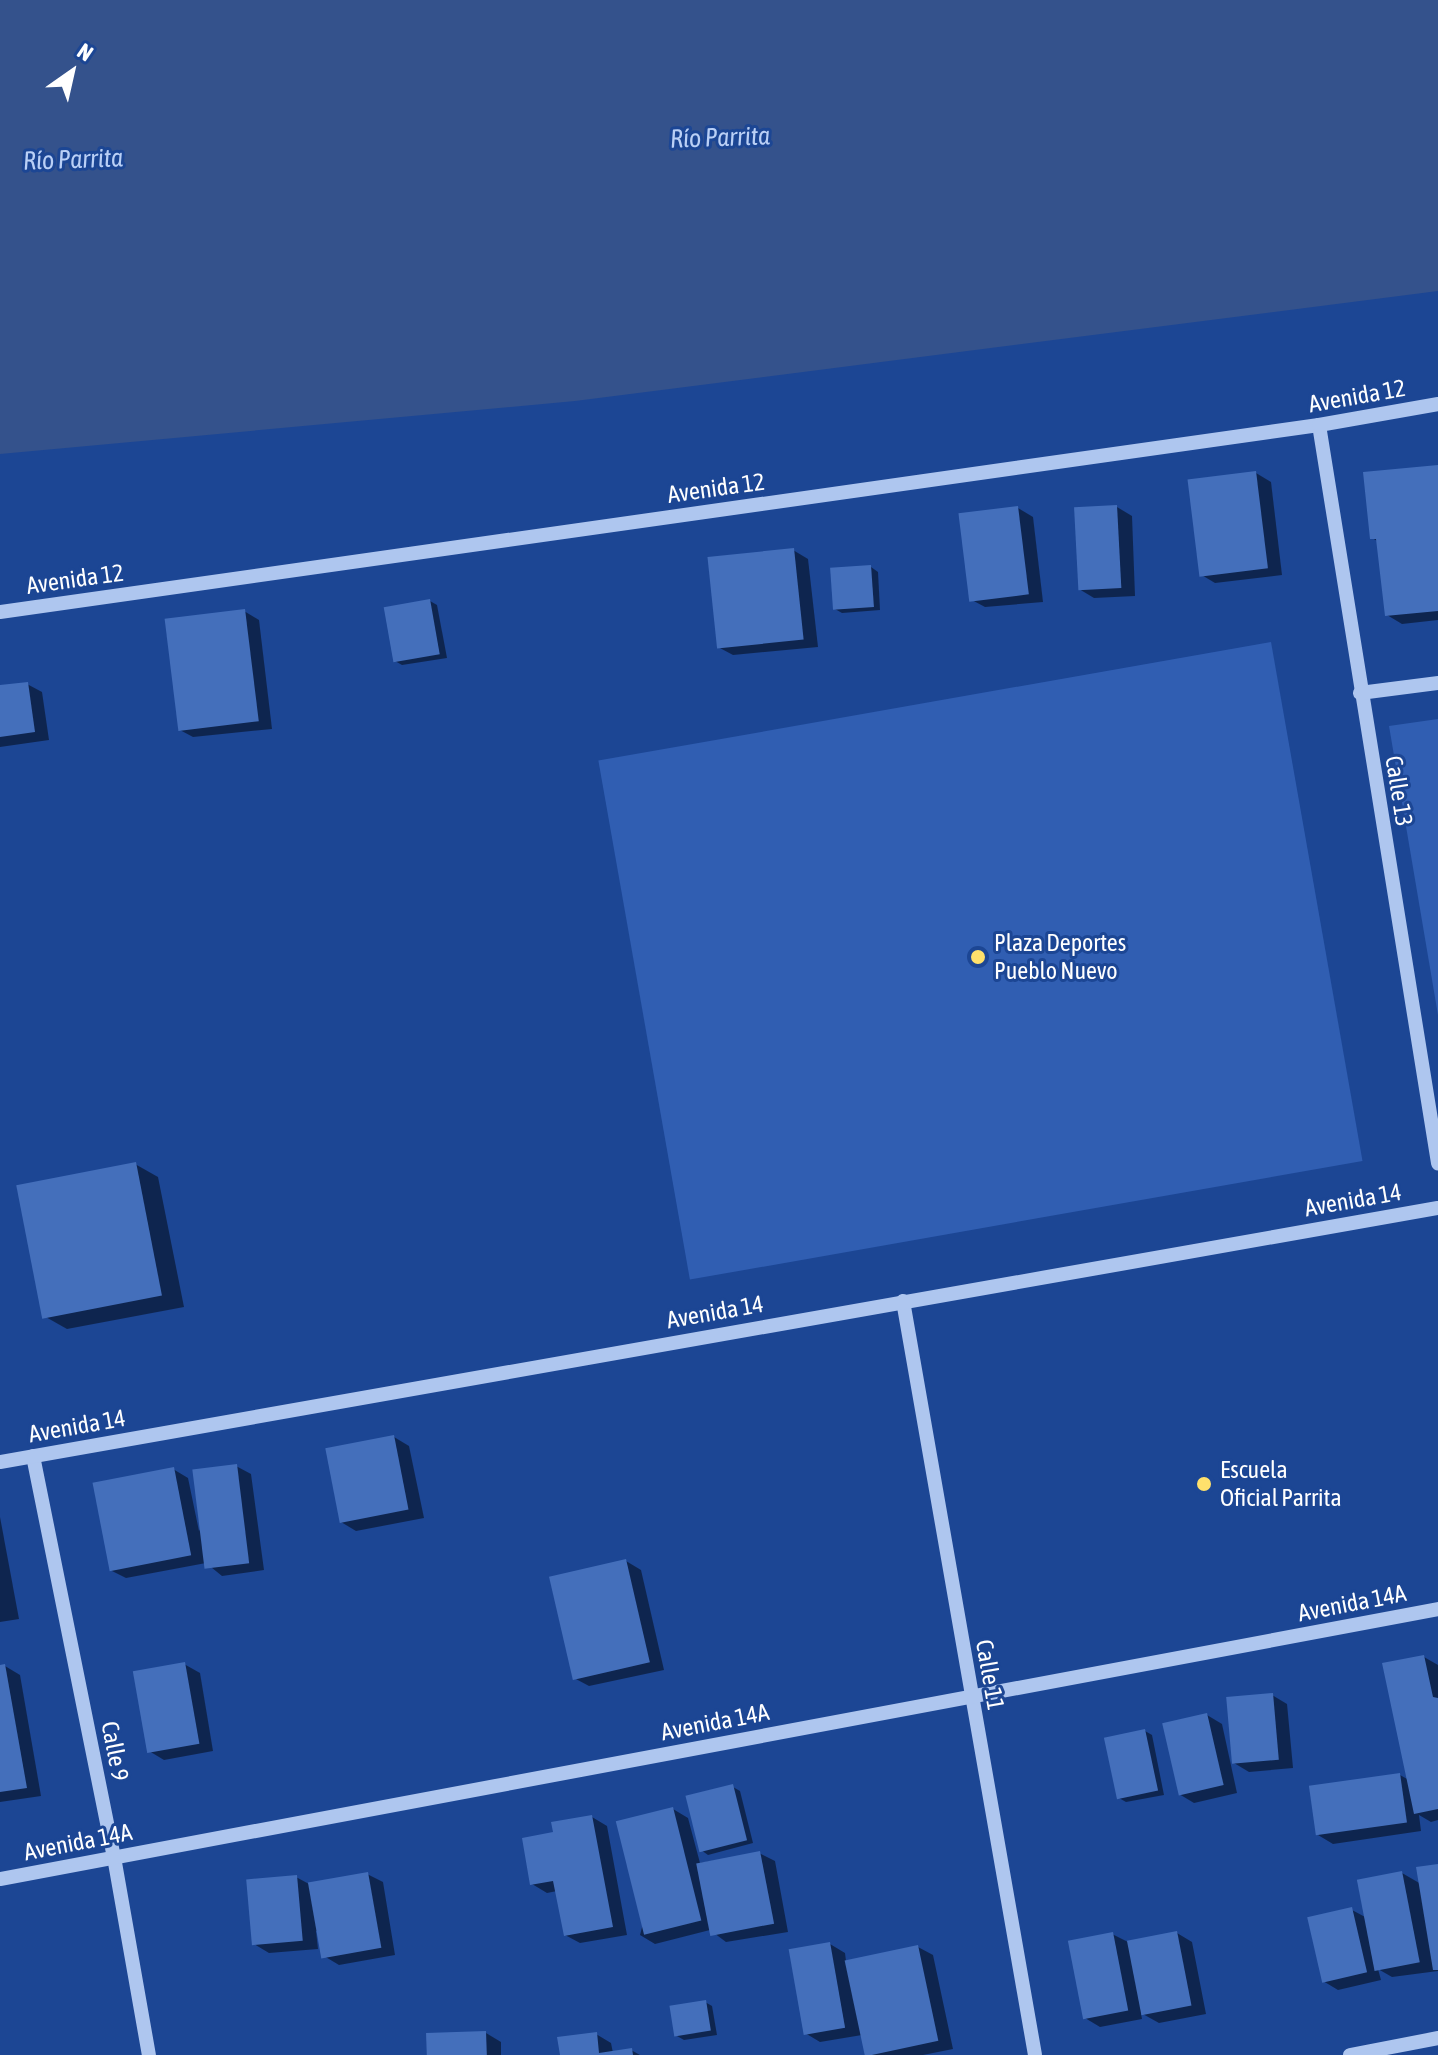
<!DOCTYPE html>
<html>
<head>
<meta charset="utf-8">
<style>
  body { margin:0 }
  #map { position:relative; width:1438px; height:2055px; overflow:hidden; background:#1c4694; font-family:"Asap Condensed",sans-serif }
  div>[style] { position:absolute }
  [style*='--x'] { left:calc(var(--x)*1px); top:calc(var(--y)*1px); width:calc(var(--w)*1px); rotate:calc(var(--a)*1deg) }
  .green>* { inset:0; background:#305eb2; transform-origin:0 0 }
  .water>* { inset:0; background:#34528c }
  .shadow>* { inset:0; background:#0007 }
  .building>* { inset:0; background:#446fbb; transform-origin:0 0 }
  .minor>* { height:14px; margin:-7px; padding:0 7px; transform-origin:7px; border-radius:7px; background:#aec6ef }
  .dots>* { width:22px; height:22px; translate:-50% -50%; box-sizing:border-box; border:4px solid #1c4694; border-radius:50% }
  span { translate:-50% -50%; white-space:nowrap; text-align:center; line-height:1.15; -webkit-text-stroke:6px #1c4694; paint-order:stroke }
  .street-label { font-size:24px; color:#fff }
  .poi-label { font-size:24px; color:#fff }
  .left { translate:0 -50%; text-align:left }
  .water-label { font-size:26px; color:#bad0f6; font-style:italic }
  .north { position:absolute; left:32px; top:32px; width:80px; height:80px; -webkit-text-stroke:6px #1c4694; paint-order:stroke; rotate:34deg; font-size:22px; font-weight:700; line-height:32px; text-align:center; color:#fff }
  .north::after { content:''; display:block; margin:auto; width:28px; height:36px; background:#fff; clip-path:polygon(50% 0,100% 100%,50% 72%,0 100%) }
</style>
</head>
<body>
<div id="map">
  <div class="green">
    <div style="left:1271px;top:642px;width:527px;height:683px;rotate:80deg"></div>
    <div style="clip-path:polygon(1438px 719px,1438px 1015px,1389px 726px)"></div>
  </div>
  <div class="water">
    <div style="clip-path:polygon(0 0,1438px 0,1438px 291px,575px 401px,0 454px)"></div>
  </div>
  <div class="shadow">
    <div style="clip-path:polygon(1438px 467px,1438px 620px,1402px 624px,1387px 615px,1379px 542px,1372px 538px)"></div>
    <div style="clip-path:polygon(1256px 473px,1271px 482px,1282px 575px,1215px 583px,1200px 574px)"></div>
    <div style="clip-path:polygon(1117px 507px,1132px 516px,1135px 596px,1094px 598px,1079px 589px)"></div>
    <div style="clip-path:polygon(1018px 508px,1033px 517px,1043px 602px,985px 607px,970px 599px)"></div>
    <div style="clip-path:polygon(793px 550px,808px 559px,818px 647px,733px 655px,718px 647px)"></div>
    <div style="clip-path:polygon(871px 567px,878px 572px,880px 610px,842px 613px,835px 609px)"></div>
    <div style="clip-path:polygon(430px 601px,437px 605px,447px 658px,402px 665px,395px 661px)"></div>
    <div style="clip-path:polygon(244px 611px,259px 620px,272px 729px,193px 737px,178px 729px)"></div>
    <div style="clip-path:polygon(27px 684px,42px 692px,49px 740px,0 747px,0 688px)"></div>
    <div style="clip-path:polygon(135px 1164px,158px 1177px,184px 1307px,67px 1329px,44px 1316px)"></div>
    <div style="clip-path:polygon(394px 1437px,409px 1446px,424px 1518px,356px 1531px,341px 1522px)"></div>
    <div style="clip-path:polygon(236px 1466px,251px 1474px,264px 1570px,222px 1576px,206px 1563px,126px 1578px,110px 1570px,173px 1469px,188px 1478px,199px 1531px)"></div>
    <div style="clip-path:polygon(0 1517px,19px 1619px,0 1622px)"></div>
    <div style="clip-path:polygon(626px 1561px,641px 1570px,664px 1670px,589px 1686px,574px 1678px)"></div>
    <div style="clip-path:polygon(1424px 1657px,1438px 1665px,1438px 1820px,1431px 1822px,1419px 1815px,1421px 1831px,1333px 1844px,1318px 1835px,1400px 1775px,1409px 1780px)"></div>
    <div style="clip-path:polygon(184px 1664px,200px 1673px,213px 1751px,164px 1760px,149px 1751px)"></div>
    <div style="clip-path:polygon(5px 1666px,20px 1675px,41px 1796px,0 1802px,0 1667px)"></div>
    <div style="clip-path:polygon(1272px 1695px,1287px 1704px,1293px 1768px,1249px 1772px,1234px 1763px)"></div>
    <div style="clip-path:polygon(1207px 1715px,1222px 1724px,1237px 1793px,1194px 1803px,1179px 1794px)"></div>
    <div style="clip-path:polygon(1145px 1731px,1152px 1735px,1164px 1795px,1126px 1802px,1119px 1798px)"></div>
    <div style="clip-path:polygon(733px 1787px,740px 1791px,753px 1843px,708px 1855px,701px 1850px)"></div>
    <div style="clip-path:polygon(673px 1809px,688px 1818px,700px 1863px,759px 1853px,775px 1861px,788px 1932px,726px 1942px,710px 1930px,655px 1944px,640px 1935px)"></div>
    <div style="clip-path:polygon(592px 1817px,607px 1826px,627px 1935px,580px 1943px,565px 1935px,557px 1891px,547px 1893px,532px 1884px,555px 1833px)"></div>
    <div style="clip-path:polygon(1438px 1866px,1438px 1971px,1392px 1977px,1378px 1969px,1381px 1980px,1338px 1990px,1323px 1981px,1352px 1910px,1367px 1918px,1402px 1873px,1421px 1884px)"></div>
    <div style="clip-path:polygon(367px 1874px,383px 1882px,395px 1955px,339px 1965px,324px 1956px,319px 1931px,316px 1931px,318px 1949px,269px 1953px,254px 1944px,296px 1877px,309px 1884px)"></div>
    <div style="clip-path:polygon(1177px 1933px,1192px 1942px,1206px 2014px,1159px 2023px,1141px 2013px,1142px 2019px,1100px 2027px,1085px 2018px,1112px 1934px,1128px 1942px)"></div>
    <div style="clip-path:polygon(830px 1944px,845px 1953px,846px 1961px,918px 1947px,933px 1955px,953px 2049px,923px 2055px,867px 2055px,862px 2035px,820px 2042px,805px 2033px)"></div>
    <div style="clip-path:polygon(705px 2002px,712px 2006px,717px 2035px,684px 2040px,677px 2036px)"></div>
    <div style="clip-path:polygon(486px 2033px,501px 2042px,501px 2055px,429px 2055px)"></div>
    <div style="clip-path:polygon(596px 2034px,611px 2043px,613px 2053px,631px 2050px,640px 2055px,562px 2055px)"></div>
  </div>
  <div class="building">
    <div style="clip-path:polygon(1438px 465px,1438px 611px,1385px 616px,1376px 539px,1370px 539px,1363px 472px)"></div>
    <div style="left:1256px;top:471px;width:98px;height:69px;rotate:83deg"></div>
    <div style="left:1117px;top:505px;width:83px;height:43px;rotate:87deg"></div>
    <div style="left:1018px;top:506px;width:89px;height:60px;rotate:83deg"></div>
    <div style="left:794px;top:548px;width:92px;height:87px;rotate:84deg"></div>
    <div style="left:871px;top:565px;width:42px;height:41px;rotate:86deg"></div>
    <div style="left:430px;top:599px;width:56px;height:47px;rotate:80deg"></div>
    <div style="left:245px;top:609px;width:113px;height:81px;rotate:83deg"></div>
    <div style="clip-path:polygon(28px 682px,35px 732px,0 737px,0 685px)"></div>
    <div style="left:136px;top:1162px;width:136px;height:122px;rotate:79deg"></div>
    <div style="left:394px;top:1435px;width:76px;height:70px;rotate:79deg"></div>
    <div style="left:237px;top:1464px;width:100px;height:45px;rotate:83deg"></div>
    <div style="left:174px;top:1467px;width:90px;height:83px;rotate:79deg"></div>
    <div style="left:626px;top:1559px;width:106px;height:79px;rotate:77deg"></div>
    <div style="clip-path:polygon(1424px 1655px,1433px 1697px,1438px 1698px,1438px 1809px,1414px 1814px,1382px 1663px)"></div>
    <div style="left:185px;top:1662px;width:83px;height:53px;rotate:80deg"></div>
    <div style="clip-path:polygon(5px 1664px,27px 1788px,0 1792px,0 1665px)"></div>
    <div style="left:1273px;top:1693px;width:67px;height:47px;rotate:85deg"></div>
    <div style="left:1207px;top:1713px;width:74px;height:46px;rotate:77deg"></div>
    <div style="left:1145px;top:1729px;width:63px;height:42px;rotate:78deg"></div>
    <div style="left:1400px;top:1773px;width:50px;height:92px;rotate:82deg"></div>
    <div style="left:733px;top:1784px;width:58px;height:49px;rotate:76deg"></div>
    <div style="left:673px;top:1807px;width:117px;height:59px;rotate:76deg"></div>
    <div style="clip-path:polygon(592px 1815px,613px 1927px,564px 1936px,553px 1881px,530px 1885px,522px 1838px,553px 1832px,551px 1822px)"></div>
    <div style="left:760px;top:1851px;width:74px;height:65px;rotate:79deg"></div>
    <div style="clip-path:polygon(1438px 1864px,1438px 1970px,1433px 1970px,1416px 1867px)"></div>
    <div style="left:1402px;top:1871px;width:93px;height:46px;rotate:79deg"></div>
    <div style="left:368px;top:1872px;width:77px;height:61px;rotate:80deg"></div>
    <div style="left:297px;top:1875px;width:66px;height:51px;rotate:85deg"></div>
    <div style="left:1352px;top:1907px;width:67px;height:46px;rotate:77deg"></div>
    <div style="left:1177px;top:1931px;width:76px;height:51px;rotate:79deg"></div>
    <div style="left:1113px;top:1932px;width:80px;height:46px;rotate:79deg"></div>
    <div style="left:830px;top:1942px;width:87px;height:42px;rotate:80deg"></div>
    <div style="left:918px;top:1945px;width:98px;height:75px;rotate:78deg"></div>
    <div style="left:706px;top:2000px;width:31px;height:37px;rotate:81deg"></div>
    <div style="left:486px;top:2031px;width:24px;height:60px;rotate:88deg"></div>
    <div style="clip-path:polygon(597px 2032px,599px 2053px,632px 2048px,633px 2055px,560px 2055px,557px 2037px)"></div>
  </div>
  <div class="minor">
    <div style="--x:1319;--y:425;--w:748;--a:80.84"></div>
    <div style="--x:0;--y:612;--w:1332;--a:-8.07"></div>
    <div style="--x:1319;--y:425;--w:121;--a:-10"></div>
    <div style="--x:1360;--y:693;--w:79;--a:-7.3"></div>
    <div style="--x:903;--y:1301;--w:765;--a:80.07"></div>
    <div style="--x:33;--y:1456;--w:409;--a:78.6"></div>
    <div style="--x:114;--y:1857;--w:201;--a:80"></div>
    <div style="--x:0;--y:1462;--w:1460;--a:-10.02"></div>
    <div style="--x:0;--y:1879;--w:1463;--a:-10.63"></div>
    <div style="--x:1350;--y:2055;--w:90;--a:-10.9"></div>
  </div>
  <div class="dots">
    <div style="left:978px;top:957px;background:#ffe16c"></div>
    <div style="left:1204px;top:1484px;background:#ffe16c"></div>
  </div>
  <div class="street-label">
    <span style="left:1357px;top:396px;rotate:-10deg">Avenida 12</span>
    <span style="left:716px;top:488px;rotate:-8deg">Avenida 12</span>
    <span style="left:75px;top:579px;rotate:-8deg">Avenida 12</span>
    <span style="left:1399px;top:791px;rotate:81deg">Calle 13</span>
    <span style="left:1353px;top:1200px;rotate:-10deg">Avenida 14</span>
    <span style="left:715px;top:1312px;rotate:-10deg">Avenida 14</span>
    <span style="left:77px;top:1426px;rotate:-10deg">Avenida 14</span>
    <span style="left:1352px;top:1603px;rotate:-11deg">Avenida 14A</span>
    <span style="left:990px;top:1675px;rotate:80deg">Calle 11</span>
    <span style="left:715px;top:1722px;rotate:-11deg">Avenida 14A</span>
    <span style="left:115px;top:1751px;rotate:79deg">Calle 9</span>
    <span style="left:78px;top:1842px;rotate:-11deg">Avenida 14A</span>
  </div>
  <div class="poi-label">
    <span class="left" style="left:994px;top:957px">Plaza Deportes<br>Pueblo Nuevo</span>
    <span class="left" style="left:1220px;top:1484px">Escuela<br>Oficial Parrita</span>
  </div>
  <div class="water-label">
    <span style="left:720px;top:138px;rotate:-2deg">Río Parrita</span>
    <span style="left:73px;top:160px;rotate:-2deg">Río Parrita</span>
  </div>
  <div class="north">N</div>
</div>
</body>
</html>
